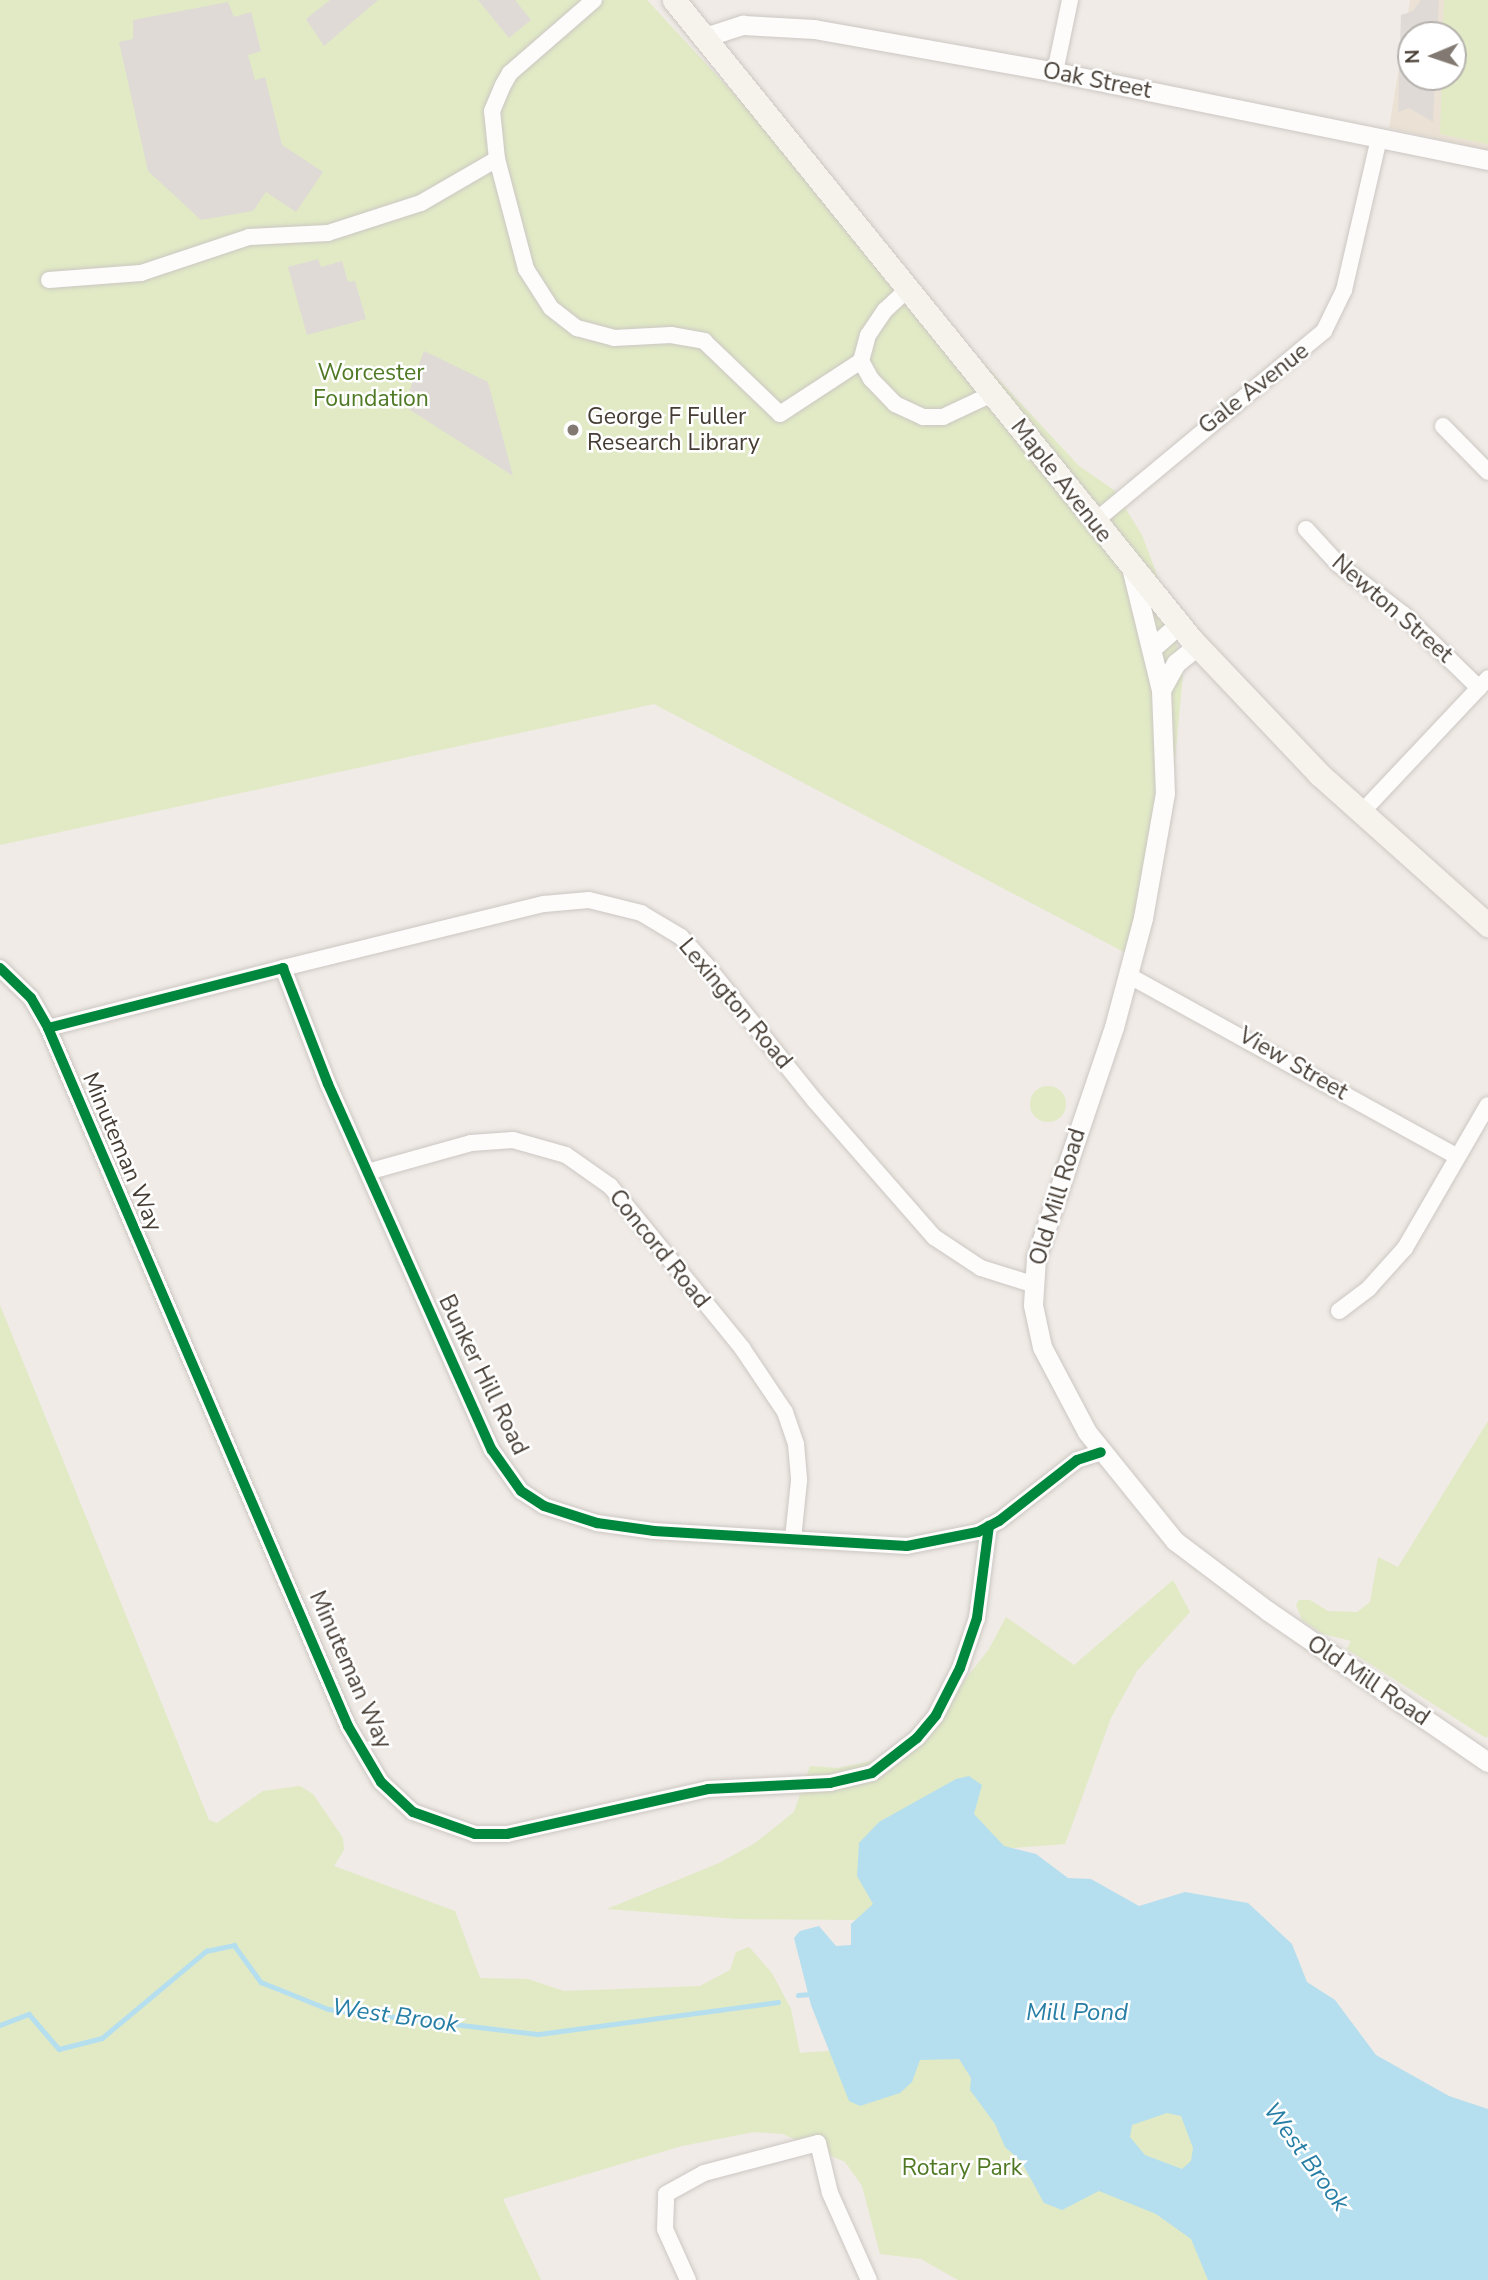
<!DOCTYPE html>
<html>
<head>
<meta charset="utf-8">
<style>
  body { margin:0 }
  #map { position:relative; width:1488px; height:2280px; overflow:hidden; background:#f0ebe6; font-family:"Nunito Sans",sans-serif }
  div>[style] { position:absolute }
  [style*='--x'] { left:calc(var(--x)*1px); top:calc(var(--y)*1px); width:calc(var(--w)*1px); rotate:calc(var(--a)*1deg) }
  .education>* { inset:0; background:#ebe2d5 }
  .green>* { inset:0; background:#e1eac5 }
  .round { border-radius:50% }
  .parking>* { inset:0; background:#dfdad6 }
  .water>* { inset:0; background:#b5dfef }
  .stream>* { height:4.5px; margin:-2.25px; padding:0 2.25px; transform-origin:2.25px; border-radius:2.25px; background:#b5dfef }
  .roads { filter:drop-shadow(0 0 2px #ccc7c3) drop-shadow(0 0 2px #ccc7c3) }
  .minor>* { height:16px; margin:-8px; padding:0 8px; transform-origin:8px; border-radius:8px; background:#fdfcfb }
  .tertiary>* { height:19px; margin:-9.5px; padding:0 9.5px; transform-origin:9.5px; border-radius:9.5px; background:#fdfcfb }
  .secondary>* { height:23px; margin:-11.5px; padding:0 11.5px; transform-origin:11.5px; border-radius:11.5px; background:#f6f3ed }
  .cycleway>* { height:10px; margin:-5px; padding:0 5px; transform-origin:5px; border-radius:5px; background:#00873e }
  .dots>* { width:19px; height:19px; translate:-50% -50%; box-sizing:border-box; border:4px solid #fff; border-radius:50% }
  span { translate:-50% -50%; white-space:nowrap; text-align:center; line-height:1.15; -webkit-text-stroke:5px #fff; paint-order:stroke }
  .street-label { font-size:23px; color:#453c33 }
  .park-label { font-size:23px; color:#4f7924 }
  .poi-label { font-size:23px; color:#453c33 }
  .left { translate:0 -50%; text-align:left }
  .water-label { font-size:24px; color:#267ea5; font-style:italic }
  .north { position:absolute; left:1397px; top:21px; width:70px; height:70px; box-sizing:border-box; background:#fff; border:2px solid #b5b1ad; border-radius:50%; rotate:268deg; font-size:19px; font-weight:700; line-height:28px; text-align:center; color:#453c33 }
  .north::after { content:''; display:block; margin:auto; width:24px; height:32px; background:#817972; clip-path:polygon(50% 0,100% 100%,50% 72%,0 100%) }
</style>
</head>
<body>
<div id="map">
  <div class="education">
    <div style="clip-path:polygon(evenodd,1410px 0,1488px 0,1488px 150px,1389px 128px,1410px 0,1411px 35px,1453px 35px,1453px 77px,1411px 77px,1411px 35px)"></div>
  </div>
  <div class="green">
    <div style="clip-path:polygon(0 0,647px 0,1079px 466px,1114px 490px,1142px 535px,1168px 604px,1183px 674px,1170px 813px,1139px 960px,654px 704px,0 845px)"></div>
    <div style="clip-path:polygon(1444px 0,1488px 0,1488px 144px,1440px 134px,1442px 77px,1453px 77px,1453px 35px,1443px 35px)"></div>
    <div class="round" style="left:1030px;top:1086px;width:36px;height:36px"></div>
    <div style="clip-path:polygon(0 1305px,209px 1820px,217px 1823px,263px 1791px,300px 1786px,313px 1794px,343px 1838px,344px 1850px,334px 1866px,455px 1911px,480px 1978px,528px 1979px,564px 1991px,700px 1986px,730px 1970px,736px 1952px,749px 1947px,772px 1973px,791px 2009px,800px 2053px,956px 2042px,1127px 2127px,1182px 2100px,1263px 2280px,958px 2280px,921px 2259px,880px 2254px,862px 2186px,845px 2162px,783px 2134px,754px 2132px,682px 2146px,503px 2199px,541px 2280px,0 2280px)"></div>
    <div style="clip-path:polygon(1488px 1421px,1488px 1736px,1486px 1738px,1347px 1649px,1351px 1641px,1323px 1634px,1302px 1620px,1296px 1605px,1299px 1600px,1310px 1600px,1328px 1611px,1357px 1612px,1370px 1602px,1378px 1557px,1398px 1567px)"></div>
    <div style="clip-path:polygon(1173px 1580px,1190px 1612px,1137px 1671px,1111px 1718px,1065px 1844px,900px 1857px,872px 1928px,857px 1920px,738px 1919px,607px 1909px,719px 1863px,755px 1843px,794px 1812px,810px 1766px,838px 1768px,881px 1759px,928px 1728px,989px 1649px,1006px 1617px,1074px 1665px)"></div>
  </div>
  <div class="parking">
    <div style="clip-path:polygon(330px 0,378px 0,324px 46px,306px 19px)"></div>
    <div style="clip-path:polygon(478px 0,515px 0,531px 20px,509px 38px)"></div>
    <div style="clip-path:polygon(1421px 0,1439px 0,1437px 35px,1411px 35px,1411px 77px,1435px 77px,1433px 122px,1409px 108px,1398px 112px,1401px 15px,1413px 11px)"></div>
    <div style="clip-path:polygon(228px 2px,234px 17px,251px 12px,261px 51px,248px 55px,255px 80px,265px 77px,282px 145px,323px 172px,296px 212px,266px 192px,253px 211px,201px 220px,148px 171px,119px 42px,133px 39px,133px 20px)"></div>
    <div style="clip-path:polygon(318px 259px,321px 267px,342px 261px,348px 282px,355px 281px,366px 319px,307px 335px,288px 267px)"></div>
    <div style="clip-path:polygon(424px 351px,488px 382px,513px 476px,404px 406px)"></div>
  </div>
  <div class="water">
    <div style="clip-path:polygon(evenodd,969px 1776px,982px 1785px,974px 1814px,1004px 1846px,1036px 1854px,1068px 1878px,1091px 1879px,1139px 1906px,1185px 1892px,1248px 1903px,1292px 1944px,1307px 1982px,1335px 2000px,1376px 2055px,1449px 2096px,1488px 2109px,1488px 2280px,1208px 2280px,1191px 2239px,1156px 2214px,1099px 2191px,1062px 2210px,1044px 2203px,1021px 2161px,1005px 2147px,995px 2124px,970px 2090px,971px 2078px,959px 2059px,920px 2060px,912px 2082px,900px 2093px,860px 2106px,849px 2101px,811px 2005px,794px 1938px,800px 1931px,819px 1926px,836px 1946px,851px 1945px,851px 1924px,873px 1904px,857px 1876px,859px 1843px,879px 1822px,956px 1779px,969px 1776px,1167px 2113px,1181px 2116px,1193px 2148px,1191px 2161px,1182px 2169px,1145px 2155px,1130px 2137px,1132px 2125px,1167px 2113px)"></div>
  </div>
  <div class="stream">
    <div style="--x:798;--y:1995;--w:13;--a:-4"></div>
    <div style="--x:0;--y:2025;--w:31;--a:-21"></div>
    <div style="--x:29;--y:2014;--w:46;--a:49.4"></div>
    <div style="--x:59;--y:2049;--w:44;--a:-14.3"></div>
    <div style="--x:102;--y:2038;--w:136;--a:-39.9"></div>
    <div style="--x:206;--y:1951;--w:29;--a:-12"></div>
    <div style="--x:234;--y:1945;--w:46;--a:53.9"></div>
    <div style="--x:261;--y:1982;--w:72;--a:21.9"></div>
    <div style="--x:328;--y:2009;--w:212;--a:6.8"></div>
    <div style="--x:539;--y:2034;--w:241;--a:-7.6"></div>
  </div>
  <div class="roads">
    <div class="minor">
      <div style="--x:1055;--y:72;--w:74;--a:-78.2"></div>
      <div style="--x:497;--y:159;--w:114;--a:75.2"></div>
      <div style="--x:526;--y:269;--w:46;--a:57.3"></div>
      <div style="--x:551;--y:308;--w:33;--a:38"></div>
      <div style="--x:577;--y:328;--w:38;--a:15"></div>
      <div style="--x:614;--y:338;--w:57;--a:-3"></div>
      <div style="--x:671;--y:335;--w:34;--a:10"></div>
      <div style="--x:704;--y:341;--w:105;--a:43.8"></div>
      <div style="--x:780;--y:414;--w:97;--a:-33.2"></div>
      <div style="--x:49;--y:280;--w:92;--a:-4.4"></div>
      <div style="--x:141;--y:273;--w:114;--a:-18.4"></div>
      <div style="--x:249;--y:237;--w:79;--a:-2.9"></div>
      <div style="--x:328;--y:233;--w:98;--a:-17.9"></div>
      <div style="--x:421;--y:203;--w:88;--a:-30.1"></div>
      <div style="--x:497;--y:159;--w:48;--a:-95.9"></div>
      <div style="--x:492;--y:111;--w:28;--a:-67"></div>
      <div style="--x:503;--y:85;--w:14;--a:-60"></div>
      <div style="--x:510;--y:73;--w:111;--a:-41"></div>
      <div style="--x:910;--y:287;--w:34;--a:137"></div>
      <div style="--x:885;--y:310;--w:30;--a:124"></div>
      <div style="--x:868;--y:335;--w:27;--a:105"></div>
      <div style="--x:861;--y:361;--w:21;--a:61"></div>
      <div style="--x:871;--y:379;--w:35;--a:46"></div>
      <div style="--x:895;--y:404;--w:31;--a:25"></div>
      <div style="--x:923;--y:417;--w:20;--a:0"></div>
      <div style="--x:943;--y:417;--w:54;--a:-25.1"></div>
      <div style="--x:1443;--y:426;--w:64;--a:45.6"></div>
      <div style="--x:1094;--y:522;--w:299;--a:-39.7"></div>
      <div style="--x:1324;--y:331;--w:46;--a:-64"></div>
      <div style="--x:1344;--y:290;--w:156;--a:-77"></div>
      <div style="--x:1306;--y:529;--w:47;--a:47.6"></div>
      <div style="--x:1338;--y:564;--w:82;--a:37.6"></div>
      <div style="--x:1403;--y:614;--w:106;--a:44.2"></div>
      <div style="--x:1361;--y:813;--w:185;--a:-46.7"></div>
      <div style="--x:0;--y:968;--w:43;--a:44.1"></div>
      <div style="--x:31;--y:998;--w:34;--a:60"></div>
      <div style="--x:48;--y:1028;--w:760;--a:66.74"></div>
      <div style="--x:348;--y:1726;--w:65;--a:59.5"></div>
      <div style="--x:381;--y:1782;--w:44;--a:43.2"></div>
      <div style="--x:413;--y:1812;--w:66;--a:19.5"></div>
      <div style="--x:475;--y:1834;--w:32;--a:0"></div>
      <div style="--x:507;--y:1834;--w:206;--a:-12.6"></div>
      <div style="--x:708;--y:1789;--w:122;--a:-2.8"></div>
      <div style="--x:830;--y:1783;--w:43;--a:-13.4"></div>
      <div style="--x:872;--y:1773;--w:57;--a:-37.9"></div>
      <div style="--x:917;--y:1738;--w:30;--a:-50"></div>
      <div style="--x:936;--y:1715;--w:53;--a:-62.9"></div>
      <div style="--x:960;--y:1668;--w:53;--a:-71.2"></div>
      <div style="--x:977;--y:1618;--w:93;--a:-82.6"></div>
      <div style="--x:283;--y:968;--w:269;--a:-13.8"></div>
      <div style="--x:544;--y:904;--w:45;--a:-5.1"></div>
      <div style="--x:589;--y:900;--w:54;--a:14"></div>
      <div style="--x:641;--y:913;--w:47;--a:31"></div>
      <div style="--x:681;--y:937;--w:38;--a:48"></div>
      <div style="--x:706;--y:965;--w:174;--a:51.3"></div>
      <div style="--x:815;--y:1101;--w:181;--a:48.8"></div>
      <div style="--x:934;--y:1237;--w:56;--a:33.4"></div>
      <div style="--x:981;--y:1268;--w:53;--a:17.4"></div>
      <div style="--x:1128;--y:975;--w:375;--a:28.9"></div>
      <div style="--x:48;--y:1028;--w:243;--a:-14.3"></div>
      <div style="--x:283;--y:968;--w:124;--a:68.8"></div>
      <div style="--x:328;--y:1084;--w:401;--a:65.9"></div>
      <div style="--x:492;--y:1450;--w:50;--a:54.7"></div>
      <div style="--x:521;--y:1491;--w:27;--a:33"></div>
      <div style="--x:544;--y:1506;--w:56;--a:17.8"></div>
      <div style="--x:597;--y:1523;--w:58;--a:8"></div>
      <div style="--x:654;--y:1531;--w:253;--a:3.4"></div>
      <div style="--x:907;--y:1546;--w:72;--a:-11.2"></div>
      <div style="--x:978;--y:1532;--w:24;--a:-28"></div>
      <div style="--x:999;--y:1521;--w:99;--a:-38"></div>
      <div style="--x:1077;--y:1460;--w:25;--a:-18"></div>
      <div style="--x:371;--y:1171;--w:104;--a:-15.6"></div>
      <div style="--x:471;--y:1143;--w:42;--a:-4.1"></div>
      <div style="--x:513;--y:1140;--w:55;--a:15.8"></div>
      <div style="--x:566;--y:1155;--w:54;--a:35.2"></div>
      <div style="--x:610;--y:1186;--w:209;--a:50.8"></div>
      <div style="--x:742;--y:1348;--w:77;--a:56.1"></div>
      <div style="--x:785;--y:1412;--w:34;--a:71"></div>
      <div style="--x:796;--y:1444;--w:37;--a:85"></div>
      <div style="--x:799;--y:1481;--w:58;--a:95.9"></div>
      <div style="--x:1339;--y:1311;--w:38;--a:-37"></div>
      <div style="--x:1369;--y:1288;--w:54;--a:-48"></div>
      <div style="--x:1405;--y:1248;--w:165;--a:-59.9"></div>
      <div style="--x:688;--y:2280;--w:56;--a:-114.3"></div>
      <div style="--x:665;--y:2229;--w:35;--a:-88"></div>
      <div style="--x:666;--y:2194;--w:43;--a:-28.9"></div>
      <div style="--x:704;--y:2173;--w:118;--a:-14.7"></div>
      <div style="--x:818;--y:2143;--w:51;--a:76.5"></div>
      <div style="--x:830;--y:2193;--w:95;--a:65.9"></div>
    </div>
    <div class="tertiary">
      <div style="--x:705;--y:37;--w:40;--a:-18"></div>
      <div style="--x:743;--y:25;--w:71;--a:3.2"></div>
      <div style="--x:814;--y:29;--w:245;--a:10.1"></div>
      <div style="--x:1055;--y:72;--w:442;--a:11.5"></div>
      <div style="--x:1132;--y:571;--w:122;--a:76.3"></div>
      <div style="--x:1161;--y:690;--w:103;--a:87.8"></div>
      <div style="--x:1165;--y:793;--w:127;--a:100"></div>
      <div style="--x:1143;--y:918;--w:113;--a:104.9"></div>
      <div style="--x:1114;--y:1027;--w:244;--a:108.7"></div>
      <div style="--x:1036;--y:1258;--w:47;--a:93.7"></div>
      <div style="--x:1033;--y:1305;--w:43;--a:77.9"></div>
      <div style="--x:1042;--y:1347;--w:96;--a:62.1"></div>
      <div style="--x:1087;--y:1432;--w:140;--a:51.1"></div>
      <div style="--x:1175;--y:1541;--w:116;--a:37"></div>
      <div style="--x:1268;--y:1611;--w:267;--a:34.5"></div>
      <div style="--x:1153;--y:647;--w:33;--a:-41"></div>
      <div style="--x:1161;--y:690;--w:31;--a:-61"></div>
      <div style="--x:1176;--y:663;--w:27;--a:-39"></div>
    </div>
    <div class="secondary">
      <div style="--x:674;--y:0;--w:822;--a:51.02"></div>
      <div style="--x:1191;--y:639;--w:186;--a:46.5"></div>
      <div style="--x:1319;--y:774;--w:227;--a:41.8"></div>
    </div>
  </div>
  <div class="cycleway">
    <div style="--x:0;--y:968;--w:43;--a:44.1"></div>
    <div style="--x:31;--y:998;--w:34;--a:60"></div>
    <div style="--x:48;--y:1028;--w:760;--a:66.74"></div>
    <div style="--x:348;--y:1726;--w:65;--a:59.5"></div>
    <div style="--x:381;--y:1782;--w:44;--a:43.2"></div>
    <div style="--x:413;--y:1812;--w:66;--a:19.5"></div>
    <div style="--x:475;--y:1834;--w:32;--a:0"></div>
    <div style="--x:507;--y:1834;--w:206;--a:-12.6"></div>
    <div style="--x:708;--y:1789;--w:122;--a:-2.8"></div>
    <div style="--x:830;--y:1783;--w:43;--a:-13.4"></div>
    <div style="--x:872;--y:1773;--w:57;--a:-37.9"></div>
    <div style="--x:917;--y:1738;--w:30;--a:-50"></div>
    <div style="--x:936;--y:1715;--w:53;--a:-62.9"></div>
    <div style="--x:960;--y:1668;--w:53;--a:-71.2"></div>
    <div style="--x:977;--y:1618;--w:93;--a:-82.6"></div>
    <div style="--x:48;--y:1028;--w:243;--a:-14.3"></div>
    <div style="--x:283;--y:968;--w:124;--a:68.8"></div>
    <div style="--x:328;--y:1084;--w:401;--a:65.9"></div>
    <div style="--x:492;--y:1450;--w:50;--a:54.7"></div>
    <div style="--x:521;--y:1491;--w:27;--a:33"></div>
    <div style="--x:544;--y:1506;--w:56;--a:17.8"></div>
    <div style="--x:597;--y:1523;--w:58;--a:8"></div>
    <div style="--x:654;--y:1531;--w:253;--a:3.4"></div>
    <div style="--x:907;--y:1546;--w:72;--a:-11.2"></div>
    <div style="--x:978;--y:1532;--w:24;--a:-28"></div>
    <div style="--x:999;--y:1521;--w:99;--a:-38"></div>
    <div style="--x:1077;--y:1460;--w:25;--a:-18"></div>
  </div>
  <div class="dots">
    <div style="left:573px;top:430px;background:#817972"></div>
  </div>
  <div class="street-label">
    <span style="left:1097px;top:81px;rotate:11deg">Oak Street</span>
    <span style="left:1254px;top:389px;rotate:-38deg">Gale Avenue</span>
    <span style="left:1061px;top:481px;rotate:52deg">Maple Avenue</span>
    <span style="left:1392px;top:609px;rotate:41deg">Newton Street</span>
    <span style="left:735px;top:1004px;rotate:50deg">Lexington Road</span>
    <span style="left:1293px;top:1064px;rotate:30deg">View Street</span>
    <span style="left:122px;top:1152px;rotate:67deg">Minuteman Way</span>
    <span style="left:1058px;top:1197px;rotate:-73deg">Old Mill Road</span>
    <span style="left:659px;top:1249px;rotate:51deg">Concord Road</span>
    <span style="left:483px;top:1375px;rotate:64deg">Bunker Hill Road</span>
    <span style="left:350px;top:1670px;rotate:66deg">Minuteman Way</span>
    <span style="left:1368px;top:1681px;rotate:34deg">Old Mill Road</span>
  </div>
  <div class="park-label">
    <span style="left:371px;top:386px">Worcester<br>Foundation</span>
    <span style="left:962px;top:2168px">Rotary Park</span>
  </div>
  <div class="poi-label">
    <span class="left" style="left:587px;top:430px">George F Fuller<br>Research Library</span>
  </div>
  <div class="water-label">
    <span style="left:1077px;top:2013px">Mill Pond</span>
    <span style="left:395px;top:2016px;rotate:8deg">West Brook</span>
    <span style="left:1306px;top:2157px;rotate:54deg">West Brook</span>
  </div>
  <div class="north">N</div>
</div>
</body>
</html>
